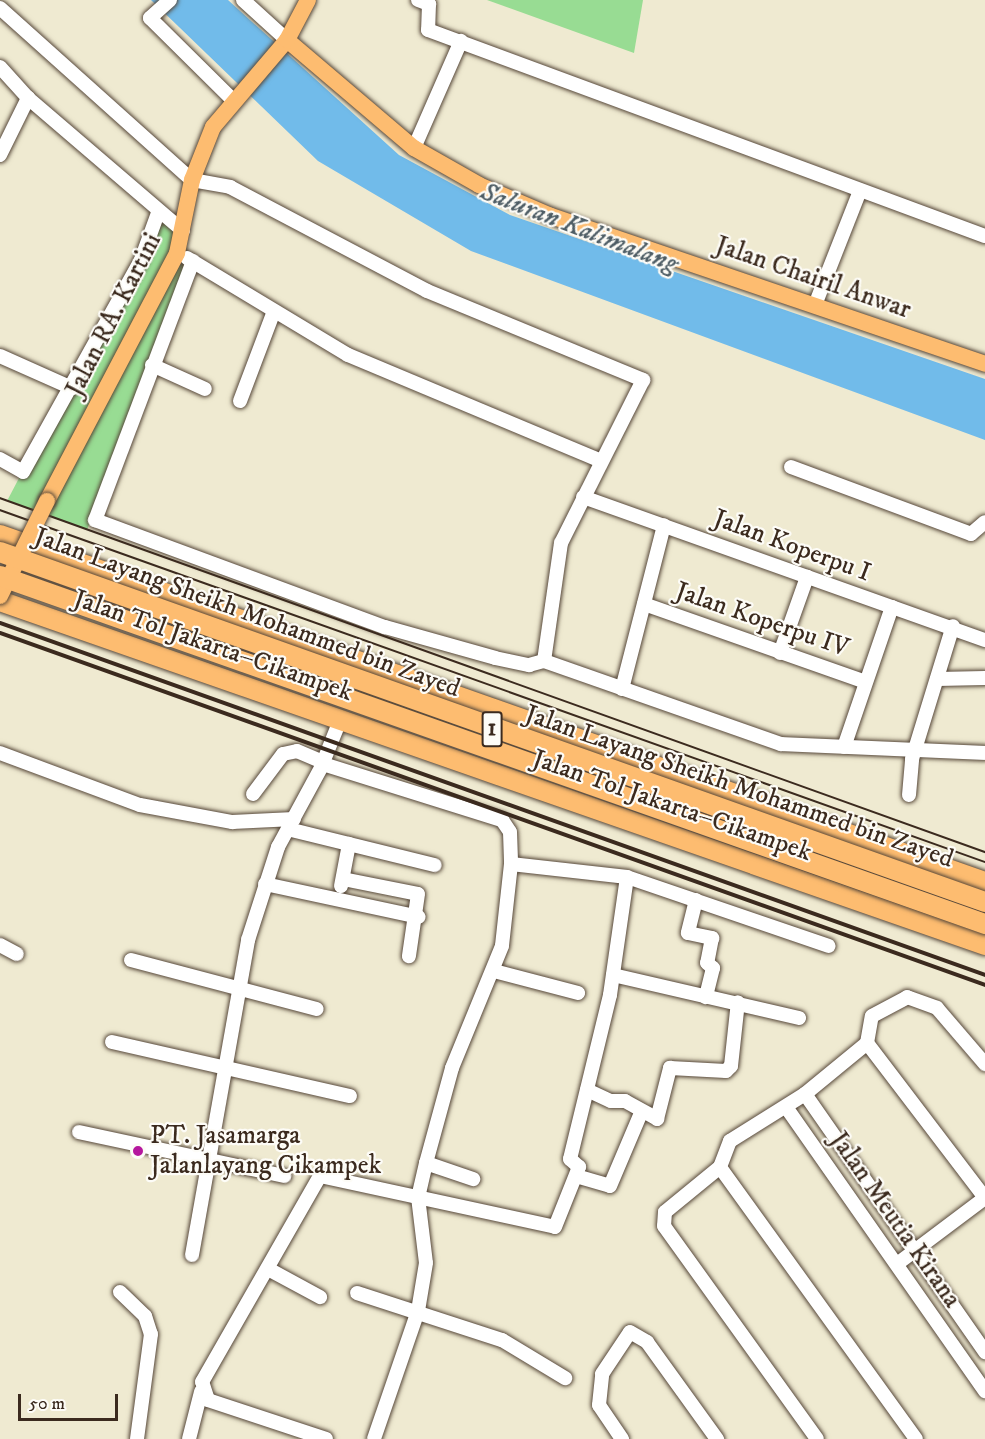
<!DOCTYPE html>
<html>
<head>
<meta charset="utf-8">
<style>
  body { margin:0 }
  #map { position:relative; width:985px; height:1439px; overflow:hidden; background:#efead1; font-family:"IM FELL DW Pica",serif }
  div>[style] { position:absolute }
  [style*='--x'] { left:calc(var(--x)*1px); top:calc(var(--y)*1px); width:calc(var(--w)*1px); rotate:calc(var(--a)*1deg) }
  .green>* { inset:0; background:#98dc93 }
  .water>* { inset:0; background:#71bbea }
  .roads { filter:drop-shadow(0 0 2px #564739) drop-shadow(0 0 2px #564739) }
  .minor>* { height:14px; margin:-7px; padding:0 7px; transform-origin:7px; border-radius:7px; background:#fff }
  .major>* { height:16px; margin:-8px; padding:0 8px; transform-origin:8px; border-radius:8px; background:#fdbc70 }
  .highway>* { height:20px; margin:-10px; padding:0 10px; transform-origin:10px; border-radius:10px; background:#fdbc70 }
  .tram>* { height:1.5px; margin:-0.75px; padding:0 0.75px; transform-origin:0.75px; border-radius:0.75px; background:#3b2a1e }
  .rail>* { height:4px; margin:-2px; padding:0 2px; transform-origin:2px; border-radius:2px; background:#3b2a1e }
  .bridges { filter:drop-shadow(0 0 2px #564739) drop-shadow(0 0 2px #564739) }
  .major-bridge>* { height:16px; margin:-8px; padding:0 8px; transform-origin:8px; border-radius:8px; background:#fdbc70 }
  .highway-bridge>* { height:20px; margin:-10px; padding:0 10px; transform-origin:10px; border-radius:10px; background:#fdbc70 }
  .dots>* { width:16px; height:16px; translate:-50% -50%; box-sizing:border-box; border:3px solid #fdfcf7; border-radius:50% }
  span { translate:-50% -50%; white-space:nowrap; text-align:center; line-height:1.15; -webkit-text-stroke:4.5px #fdfcf7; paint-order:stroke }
  .shield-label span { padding:2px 4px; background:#fdfcf7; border:2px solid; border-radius:4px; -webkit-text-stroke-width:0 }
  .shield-label { font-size:24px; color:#3b2a1e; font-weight:700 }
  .street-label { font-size:26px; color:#3b2a1e }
  .poi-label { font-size:26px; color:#3b2a1e }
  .left { translate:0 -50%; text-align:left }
  .water-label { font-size:27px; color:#4e5d65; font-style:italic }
  .scale { position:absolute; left:18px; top:1394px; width:100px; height:27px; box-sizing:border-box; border:3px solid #3b2a1e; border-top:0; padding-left:8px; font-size:18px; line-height:21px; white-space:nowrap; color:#3b2a1e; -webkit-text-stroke:4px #fdfcf7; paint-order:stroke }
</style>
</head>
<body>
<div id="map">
  <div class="green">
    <div style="clip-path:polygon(487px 0,643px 0,634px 53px)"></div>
    <div style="clip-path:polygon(158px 213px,183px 231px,177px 253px,193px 261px,87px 530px,7px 501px)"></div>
  </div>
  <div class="water">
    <div style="clip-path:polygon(151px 0,228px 0,399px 155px,510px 215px,985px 379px,985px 440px,471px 251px,318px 161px)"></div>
  </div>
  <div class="roads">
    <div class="minor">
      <div style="--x:170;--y:0;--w:27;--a:138"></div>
      <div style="--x:150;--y:18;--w:118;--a:44.7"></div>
      <div style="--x:243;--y:0;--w:59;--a:42.3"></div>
      <div style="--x:418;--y:0;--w:12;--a:20"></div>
      <div style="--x:429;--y:4;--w:26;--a:92"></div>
      <div style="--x:428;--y:30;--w:594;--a:20.3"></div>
      <div style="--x:0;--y:8;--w:258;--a:41.9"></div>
      <div style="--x:192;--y:180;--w:39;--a:10"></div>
      <div style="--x:230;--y:187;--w:223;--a:27.8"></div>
      <div style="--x:427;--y:291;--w:234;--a:22.4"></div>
      <div style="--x:643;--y:380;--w:182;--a:116.7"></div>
      <div style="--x:561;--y:543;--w:119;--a:98.2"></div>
      <div style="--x:0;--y:67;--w:42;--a:47.9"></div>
      <div style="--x:28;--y:98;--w:204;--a:40.6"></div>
      <div style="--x:414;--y:148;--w:117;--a:-66.3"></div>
      <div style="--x:0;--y:155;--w:64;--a:-63.8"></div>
      <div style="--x:187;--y:258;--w:188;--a:31.1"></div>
      <div style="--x:348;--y:355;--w:274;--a:22.7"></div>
      <div style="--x:193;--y:261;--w:277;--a:110.7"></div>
      <div style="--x:95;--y:520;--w:309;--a:20.3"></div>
      <div style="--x:385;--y:627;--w:114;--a:15.7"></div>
      <div style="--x:495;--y:658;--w:35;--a:12"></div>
      <div style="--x:529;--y:665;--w:16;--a:-15"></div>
      <div style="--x:544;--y:661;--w:251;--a:19.3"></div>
      <div style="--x:781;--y:744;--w:204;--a:2.5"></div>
      <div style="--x:815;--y:305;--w:123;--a:-68.5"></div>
      <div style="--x:0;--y:356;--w:79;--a:24"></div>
      <div style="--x:152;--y:365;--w:58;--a:24.4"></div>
      <div style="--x:240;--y:401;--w:96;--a:-69.3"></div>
      <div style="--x:0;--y:459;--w:26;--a:29"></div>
      <div style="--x:23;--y:472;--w:243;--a:-60.9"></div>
      <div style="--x:141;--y:260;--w:50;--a:-70.1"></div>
      <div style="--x:791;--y:467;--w:192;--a:20.4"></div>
      <div style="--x:971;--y:534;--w:18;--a:-41"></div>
      <div style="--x:583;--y:497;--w:427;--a:19.6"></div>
      <div style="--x:644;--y:604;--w:234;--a:19.4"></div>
      <div style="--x:780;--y:653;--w:81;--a:-70.4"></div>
      <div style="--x:937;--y:679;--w:48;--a:-1.2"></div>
      <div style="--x:622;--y:689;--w:169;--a:-75.6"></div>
      <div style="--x:844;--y:747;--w:148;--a:-71.1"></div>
      <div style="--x:0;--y:753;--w:149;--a:20.4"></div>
      <div style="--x:140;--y:805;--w:94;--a:10.5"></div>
      <div style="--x:232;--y:822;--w:62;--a:-2.8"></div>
      <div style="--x:324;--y:760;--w:45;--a:-68"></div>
      <div style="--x:253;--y:794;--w:50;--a:-53.1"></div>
      <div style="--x:283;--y:754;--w:14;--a:-12"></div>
      <div style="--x:297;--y:751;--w:30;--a:23"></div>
      <div style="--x:909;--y:795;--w:36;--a:-85"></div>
      <div style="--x:912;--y:759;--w:139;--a:-72.9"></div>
      <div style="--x:288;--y:829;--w:151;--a:13.8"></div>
      <div style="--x:511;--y:864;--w:117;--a:6.4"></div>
      <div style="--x:627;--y:877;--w:213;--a:18.9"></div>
      <div style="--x:343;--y:879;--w:76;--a:11.3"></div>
      <div style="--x:418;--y:894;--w:63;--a:98.3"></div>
      <div style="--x:265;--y:884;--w:157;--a:12.1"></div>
      <div style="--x:341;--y:886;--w:43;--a:-79.2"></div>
      <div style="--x:696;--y:900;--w:34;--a:104"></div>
      <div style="--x:688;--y:933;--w:25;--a:12"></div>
      <div style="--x:712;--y:938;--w:25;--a:101"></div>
      <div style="--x:707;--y:963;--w:8;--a:40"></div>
      <div style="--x:713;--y:968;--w:30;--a:104"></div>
      <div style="--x:0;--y:945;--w:19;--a:28"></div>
      <div style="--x:131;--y:960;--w:192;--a:14.8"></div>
      <div style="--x:494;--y:971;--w:87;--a:14.7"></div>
      <div style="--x:613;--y:975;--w:191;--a:13"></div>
      <div style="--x:112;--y:1042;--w:244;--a:12.8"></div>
      <div style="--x:867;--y:1043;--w:195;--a:52.7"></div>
      <div style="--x:587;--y:1090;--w:26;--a:25"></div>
      <div style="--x:611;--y:1101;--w:14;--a:0"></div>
      <div style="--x:625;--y:1101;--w:37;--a:29"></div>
      <div style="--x:657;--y:1119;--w:53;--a:-75.7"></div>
      <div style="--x:670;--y:1068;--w:56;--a:3.1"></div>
      <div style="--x:726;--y:1071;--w:7;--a:-45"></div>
      <div style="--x:731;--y:1066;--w:64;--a:-83.8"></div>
      <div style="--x:805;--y:1094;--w:315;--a:55.1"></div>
      <div style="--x:786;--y:1107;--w:347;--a:55"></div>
      <div style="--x:79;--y:1132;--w:210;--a:12.1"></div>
      <div style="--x:426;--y:1163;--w:50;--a:18.8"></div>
      <div style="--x:720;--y:1167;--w:71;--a:140.7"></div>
      <div style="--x:665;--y:1212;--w:14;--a:94"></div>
      <div style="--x:664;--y:1226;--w:262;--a:54.3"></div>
      <div style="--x:576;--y:1176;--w:35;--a:16"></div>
      <div style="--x:610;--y:1186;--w:79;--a:-67"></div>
      <div style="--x:192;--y:1255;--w:320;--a:-79.9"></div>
      <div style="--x:248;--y:940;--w:98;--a:-72.1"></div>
      <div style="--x:278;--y:847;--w:94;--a:-61.5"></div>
      <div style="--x:323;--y:764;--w:188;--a:17.4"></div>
      <div style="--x:502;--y:820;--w:14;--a:56"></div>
      <div style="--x:510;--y:832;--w:32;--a:88"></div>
      <div style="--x:511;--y:864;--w:82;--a:96.3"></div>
      <div style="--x:502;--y:946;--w:132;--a:112.3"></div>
      <div style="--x:452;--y:1068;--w:98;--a:105.3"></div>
      <div style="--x:426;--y:1163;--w:35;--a:103"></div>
      <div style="--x:418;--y:1197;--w:66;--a:83.1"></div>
      <div style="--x:426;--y:1263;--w:49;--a:99.5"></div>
      <div style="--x:418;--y:1311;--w:135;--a:109"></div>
      <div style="--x:897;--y:1264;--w:110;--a:-36.9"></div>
      <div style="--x:270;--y:1270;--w:57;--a:28.4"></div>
      <div style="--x:120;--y:1292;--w:35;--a:44"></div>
      <div style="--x:145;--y:1316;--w:19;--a:72"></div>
      <div style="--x:151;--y:1334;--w:106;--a:97.6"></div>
      <div style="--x:357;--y:1293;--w:152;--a:18"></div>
      <div style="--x:502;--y:1340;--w:74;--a:31.1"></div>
      <div style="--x:189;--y:1439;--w:49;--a:-75.7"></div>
      <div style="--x:326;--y:1439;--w:124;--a:-161.7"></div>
      <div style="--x:208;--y:1400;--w:19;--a:-108"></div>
      <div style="--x:202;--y:1382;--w:237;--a:-60.2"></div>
      <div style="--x:320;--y:1176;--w:240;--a:12.2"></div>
      <div style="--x:555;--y:1227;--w:65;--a:-68.2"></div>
      <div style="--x:579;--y:1167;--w:12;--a:-138"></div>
      <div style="--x:570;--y:1159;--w:169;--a:-76.3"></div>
      <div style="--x:610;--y:995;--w:119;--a:-81.8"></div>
      <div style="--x:622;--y:1439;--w:41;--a:-124.1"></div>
      <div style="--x:599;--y:1405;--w:31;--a:-84"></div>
      <div style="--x:602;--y:1374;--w:50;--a:-56.3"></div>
      <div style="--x:630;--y:1332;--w:20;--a:30"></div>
      <div style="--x:647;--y:1342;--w:120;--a:54.2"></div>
      <div style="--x:916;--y:1439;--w:335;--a:-125.8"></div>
      <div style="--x:720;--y:1167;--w:28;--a:-69"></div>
      <div style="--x:730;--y:1141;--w:89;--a:-32.1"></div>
      <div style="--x:805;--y:1094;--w:80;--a:-39.4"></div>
      <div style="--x:867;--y:1043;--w:27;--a:-80"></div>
      <div style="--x:872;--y:1016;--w:40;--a:-28"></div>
      <div style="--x:907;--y:997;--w:32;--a:20"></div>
      <div style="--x:937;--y:1008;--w:74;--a:49.4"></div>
    </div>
    <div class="major">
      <div style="--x:287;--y:40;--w:167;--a:40.4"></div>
      <div style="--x:414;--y:148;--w:75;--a:29.6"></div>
      <div style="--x:479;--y:185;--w:78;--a:23.3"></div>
      <div style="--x:551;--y:216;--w:459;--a:18.8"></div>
      <div style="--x:47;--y:501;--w:280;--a:-62.3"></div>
      <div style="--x:177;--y:253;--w:75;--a:-78.4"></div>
      <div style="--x:192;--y:180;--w:57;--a:-68.4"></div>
      <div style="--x:213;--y:127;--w:114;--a:-49.6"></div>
      <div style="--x:287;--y:40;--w:45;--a:-62.3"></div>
    </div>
    <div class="highway">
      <div style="--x:0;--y:535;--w:1044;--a:19.41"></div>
      <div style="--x:0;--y:601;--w:1043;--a:19.25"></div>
    </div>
  </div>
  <div class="tram">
    <div style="--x:0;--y:498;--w:1047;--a:19.77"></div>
    <div style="--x:0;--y:510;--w:1046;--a:19.66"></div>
  </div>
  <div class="rail">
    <div style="--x:0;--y:623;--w:1046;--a:19.66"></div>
    <div style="--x:0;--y:633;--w:1046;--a:19.66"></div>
  </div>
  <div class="bridges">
    <div class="major-bridge">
      <div style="--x:0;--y:596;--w:106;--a:-63.7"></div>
    </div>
    <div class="highway-bridge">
      <div style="--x:0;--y:552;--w:1045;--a:19.56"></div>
      <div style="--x:0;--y:576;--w:1045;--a:19.46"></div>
    </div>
  </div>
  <div class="dots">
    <div style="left:138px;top:1151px;background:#b5179e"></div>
  </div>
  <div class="shield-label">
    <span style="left:492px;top:729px">1</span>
  </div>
  <div class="street-label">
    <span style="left:813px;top:278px;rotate:19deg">Jalan Chairil Anwar</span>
    <span style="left:114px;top:315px;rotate:-63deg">Jalan RA. Kartini</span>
    <span style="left:792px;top:546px;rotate:20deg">Jalan Koperpu I</span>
    <span style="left:247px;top:613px;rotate:20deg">Jalan Layang Sheikh Mohammed bin Zayed</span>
    <span style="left:762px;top:620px;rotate:19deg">Jalan Koperpu IV</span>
    <span style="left:213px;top:646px;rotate:19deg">Jalan Tol Jakarta–Cikampek</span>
    <span style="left:739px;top:787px;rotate:19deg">Jalan Layang Sheikh Mohammed bin Zayed</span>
    <span style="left:672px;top:806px;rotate:19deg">Jalan Tol Jakarta–Cikampek</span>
    <span style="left:895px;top:1220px;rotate:55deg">Jalan Meutia Kirana</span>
  </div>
  <div class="poi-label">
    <span class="left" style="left:150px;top:1151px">PT. Jasamarga<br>Jalanlayang Cikampek</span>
  </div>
  <div class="water-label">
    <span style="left:579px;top:228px;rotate:21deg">Saluran Kalimalang</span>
  </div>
  <div class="scale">50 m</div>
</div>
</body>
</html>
